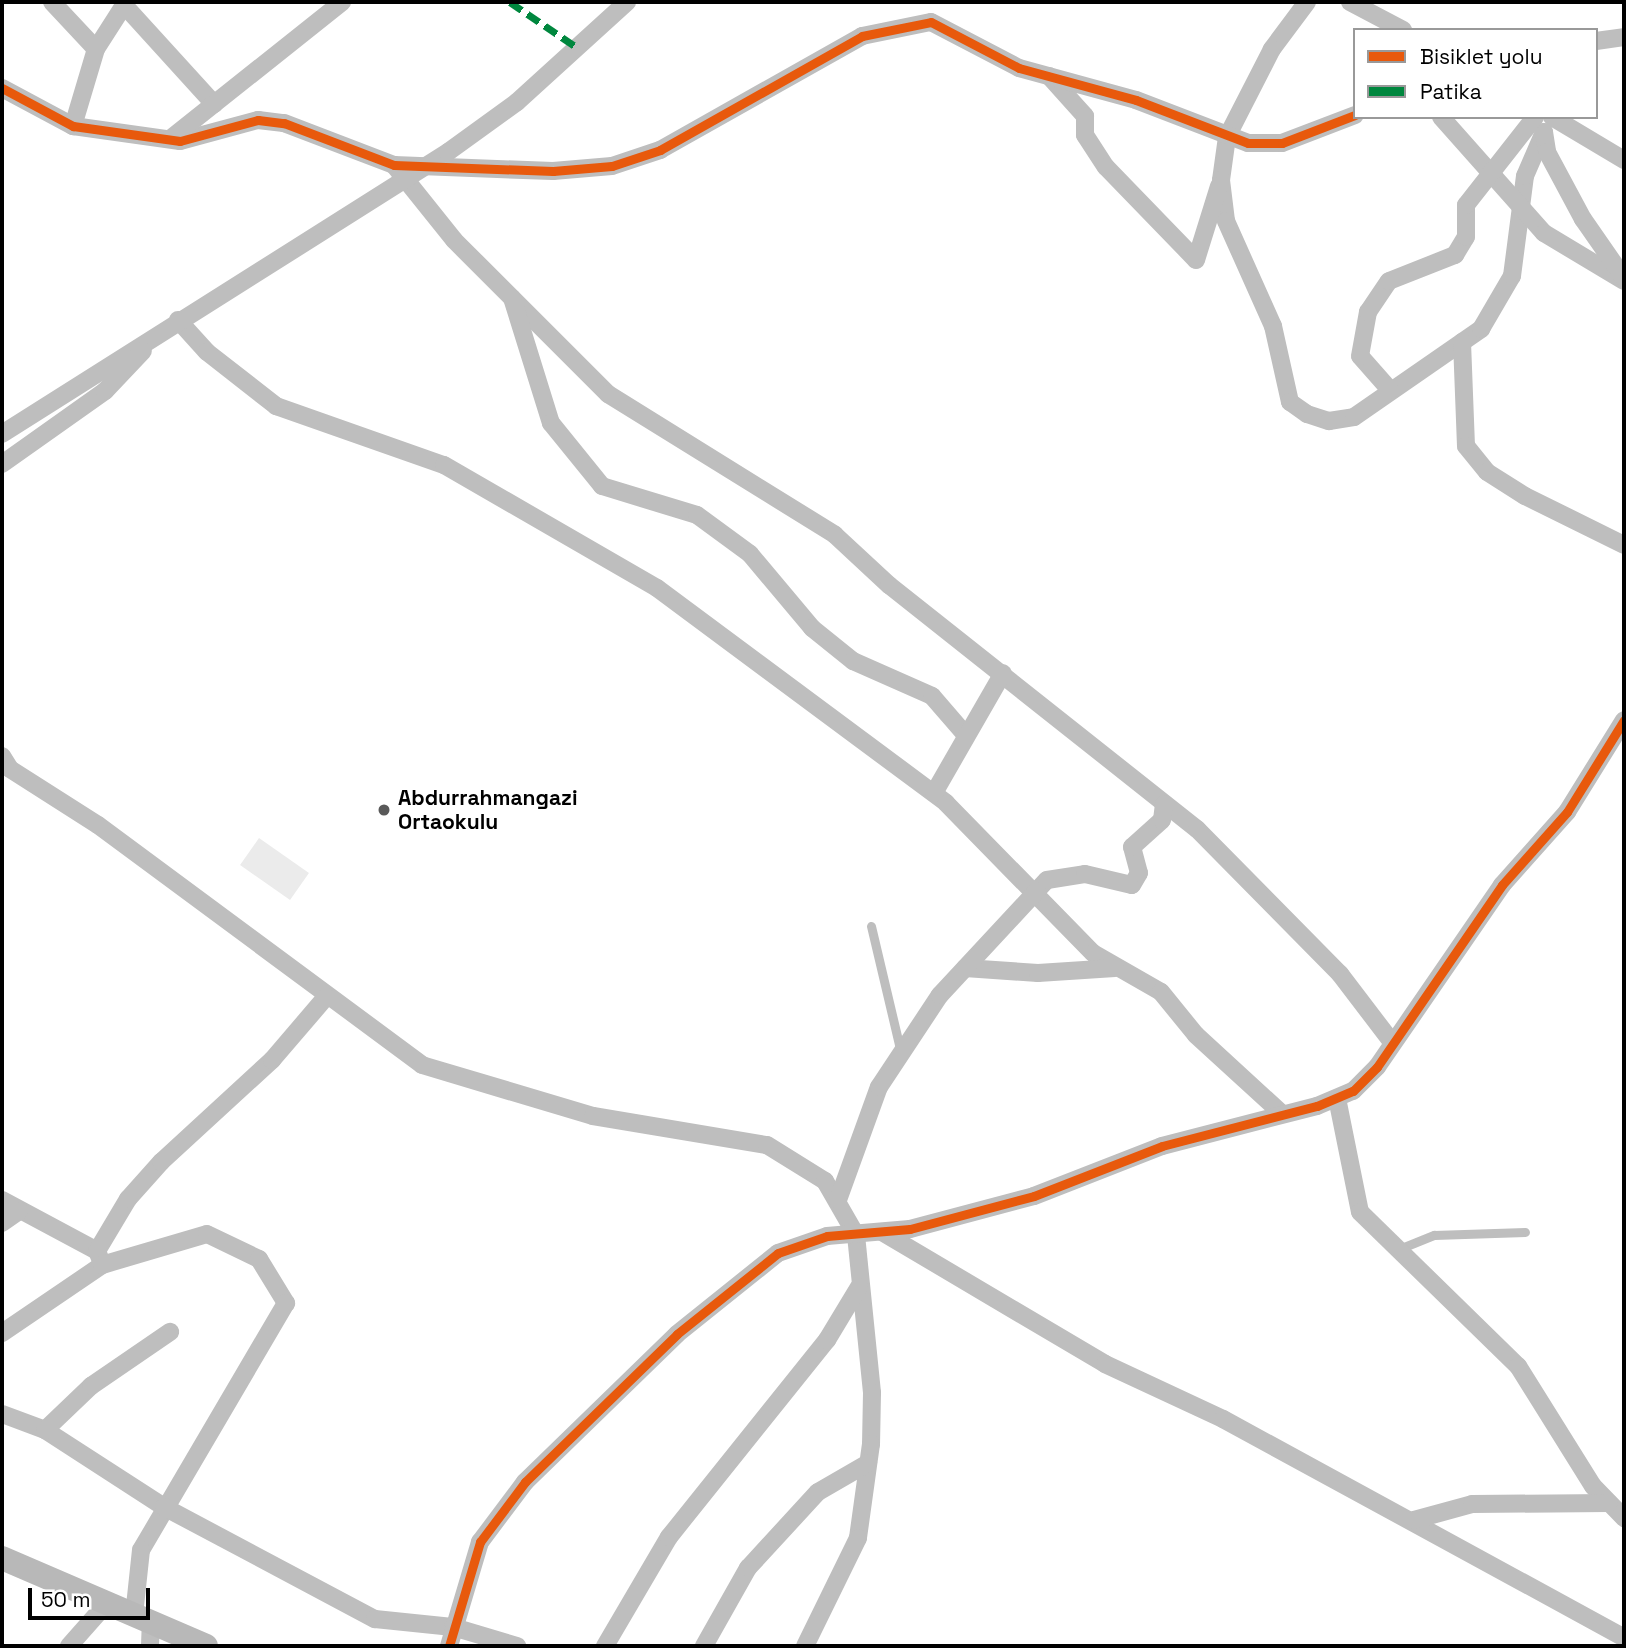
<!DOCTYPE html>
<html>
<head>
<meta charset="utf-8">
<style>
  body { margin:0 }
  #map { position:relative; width:1626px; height:1648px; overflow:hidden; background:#fff; font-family:"Space Grotesk",sans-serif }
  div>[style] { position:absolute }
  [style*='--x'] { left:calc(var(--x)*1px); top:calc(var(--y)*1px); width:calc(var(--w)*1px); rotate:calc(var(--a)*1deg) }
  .green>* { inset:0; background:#ebebeb; transform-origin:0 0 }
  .lane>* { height:9px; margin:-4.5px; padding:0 4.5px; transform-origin:4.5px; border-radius:4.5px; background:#bebebe }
  .street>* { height:18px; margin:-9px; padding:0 9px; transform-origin:9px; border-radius:9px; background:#bebebe }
  .secondary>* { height:24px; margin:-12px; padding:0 12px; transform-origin:12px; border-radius:12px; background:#b8b8b8 }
  .quiet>* { height:7px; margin-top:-3.5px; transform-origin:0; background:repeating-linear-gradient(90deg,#00873e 0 14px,transparent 0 21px) }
  .cycleway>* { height:9px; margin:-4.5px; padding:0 4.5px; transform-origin:4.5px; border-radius:4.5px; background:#e8590c }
  .dots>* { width:19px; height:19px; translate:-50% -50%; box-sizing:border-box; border:4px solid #fff; border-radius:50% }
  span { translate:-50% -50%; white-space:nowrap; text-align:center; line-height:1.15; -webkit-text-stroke:5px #fff; paint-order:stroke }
  .poi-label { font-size:21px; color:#000; font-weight:700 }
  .left { translate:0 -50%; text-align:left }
  .frame { position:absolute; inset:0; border:4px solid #000; pointer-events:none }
  .legend { position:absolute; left:1353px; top:28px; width:245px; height:91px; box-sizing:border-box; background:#fff; border:2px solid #999; margin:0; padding:9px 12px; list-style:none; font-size:21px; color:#000 }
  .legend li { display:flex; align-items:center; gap:14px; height:35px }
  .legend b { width:35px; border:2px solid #999 }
  .scale { position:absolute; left:28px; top:1588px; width:122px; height:32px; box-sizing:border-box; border:4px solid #000; border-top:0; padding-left:9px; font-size:21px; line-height:24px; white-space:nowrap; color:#000; -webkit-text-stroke:5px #fff; paint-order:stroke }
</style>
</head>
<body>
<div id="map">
  <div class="green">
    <div style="left:259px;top:838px;width:61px;height:33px;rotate:35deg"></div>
  </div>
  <div class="lane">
    <div style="--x:871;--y:926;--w:126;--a:76.7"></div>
    <div style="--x:1399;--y:1249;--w:38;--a:-22"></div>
    <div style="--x:1434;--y:1235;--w:91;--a:-1.9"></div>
  </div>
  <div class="street">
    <div style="--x:52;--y:2;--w:64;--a:46.9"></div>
    <div style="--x:1307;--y:2;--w:59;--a:126.7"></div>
    <div style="--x:1272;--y:49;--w:99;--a:117.1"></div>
    <div style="--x:1227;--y:137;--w:43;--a:97.9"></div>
    <div style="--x:1221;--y:180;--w:41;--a:83"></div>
    <div style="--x:1226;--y:221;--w:115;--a:65.9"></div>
    <div style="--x:1273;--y:326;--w:78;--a:77.4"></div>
    <div style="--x:1290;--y:402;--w:21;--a:35"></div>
    <div style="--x:1307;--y:414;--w:23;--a:18"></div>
    <div style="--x:1329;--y:421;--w:25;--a:-9"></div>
    <div style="--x:1354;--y:417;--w:155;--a:-34.7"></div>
    <div style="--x:1481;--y:329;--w:61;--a:-59.7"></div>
    <div style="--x:1512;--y:276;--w:101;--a:-82.6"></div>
    <div style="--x:1525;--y:176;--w:48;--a:-66.6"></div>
    <div style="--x:1350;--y:2;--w:60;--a:27.8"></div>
    <div style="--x:124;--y:5;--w:134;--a:47.7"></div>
    <div style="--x:1596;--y:41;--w:28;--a:-8"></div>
    <div style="--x:1049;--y:76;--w:54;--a:48"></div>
    <div style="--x:1085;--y:116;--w:19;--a:90"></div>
    <div style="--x:1085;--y:135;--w:38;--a:57"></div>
    <div style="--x:1106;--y:167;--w:129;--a:45.9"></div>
    <div style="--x:1196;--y:260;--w:77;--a:-72.7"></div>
    <div style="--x:2;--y:88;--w:81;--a:28.2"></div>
    <div style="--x:73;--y:126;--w:108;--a:8"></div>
    <div style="--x:180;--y:141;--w:81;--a:-15.1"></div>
    <div style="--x:258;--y:120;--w:26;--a:7"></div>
    <div style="--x:284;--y:123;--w:118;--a:20.9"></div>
    <div style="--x:394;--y:165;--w:159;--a:2.2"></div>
    <div style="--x:553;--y:171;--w:59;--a:-4.8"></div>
    <div style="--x:612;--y:166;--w:51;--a:-18.4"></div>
    <div style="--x:660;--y:150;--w:232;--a:-29.4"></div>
    <div style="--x:862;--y:36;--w:70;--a:-11.5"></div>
    <div style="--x:931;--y:22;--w:99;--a:27.6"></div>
    <div style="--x:1019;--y:68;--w:121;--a:15.3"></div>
    <div style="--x:1136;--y:100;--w:120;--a:21"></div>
    <div style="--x:1248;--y:143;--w:34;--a:0"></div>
    <div style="--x:1282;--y:143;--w:78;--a:-21"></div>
    <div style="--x:1441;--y:117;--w:155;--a:48.4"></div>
    <div style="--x:1544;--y:233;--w:93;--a:31"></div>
    <div style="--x:1552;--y:117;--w:84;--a:30.8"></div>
    <div style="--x:73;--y:126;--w:80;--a:-73.4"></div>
    <div style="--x:96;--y:49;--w:56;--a:-57.4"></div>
    <div style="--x:1544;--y:132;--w:20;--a:81"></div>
    <div style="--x:1547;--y:152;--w:76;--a:61.8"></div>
    <div style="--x:1583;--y:219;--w:72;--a:55.2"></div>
    <div style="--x:170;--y:139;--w:220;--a:-38.5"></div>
    <div style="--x:394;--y:165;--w:96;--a:51.3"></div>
    <div style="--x:454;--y:240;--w:218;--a:45"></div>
    <div style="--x:608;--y:394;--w:267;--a:31.8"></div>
    <div style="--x:835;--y:535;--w:74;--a:42.8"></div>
    <div style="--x:889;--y:585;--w:393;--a:38.4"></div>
    <div style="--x:1197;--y:829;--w:204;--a:45.4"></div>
    <div style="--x:1340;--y:974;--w:84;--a:52.7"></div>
    <div style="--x:512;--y:298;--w:131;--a:72.7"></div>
    <div style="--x:551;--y:423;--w:81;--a:51"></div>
    <div style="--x:602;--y:486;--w:99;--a:17"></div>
    <div style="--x:697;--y:515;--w:66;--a:36.3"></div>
    <div style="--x:750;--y:554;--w:97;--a:50"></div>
    <div style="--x:812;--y:628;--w:53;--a:38.8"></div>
    <div style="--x:853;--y:661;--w:86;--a:23.9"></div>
    <div style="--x:932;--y:696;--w:49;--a:49.1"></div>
    <div style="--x:178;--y:320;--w:43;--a:47.8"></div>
    <div style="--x:207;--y:352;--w:88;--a:38"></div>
    <div style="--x:276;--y:406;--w:178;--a:19.4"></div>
    <div style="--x:444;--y:465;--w:246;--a:30"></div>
    <div style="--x:657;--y:588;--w:360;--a:36.6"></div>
    <div style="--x:946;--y:803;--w:210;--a:45.6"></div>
    <div style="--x:1093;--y:953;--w:78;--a:29.8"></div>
    <div style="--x:1161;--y:992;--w:55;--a:50.9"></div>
    <div style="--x:1196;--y:1035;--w:115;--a:42.5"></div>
    <div style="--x:1462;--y:342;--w:104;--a:87.8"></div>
    <div style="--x:1466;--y:446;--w:33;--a:51"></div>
    <div style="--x:1487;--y:472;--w:45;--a:32.3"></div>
    <div style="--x:1525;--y:496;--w:110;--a:26.3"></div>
    <div style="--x:1390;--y:390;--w:45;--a:-131.4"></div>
    <div style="--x:1360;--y:356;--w:45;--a:-79.7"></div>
    <div style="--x:1368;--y:312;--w:37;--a:-56"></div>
    <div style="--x:1389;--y:281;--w:71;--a:-21.5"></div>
    <div style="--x:1455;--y:255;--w:21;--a:-59"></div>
    <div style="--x:1466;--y:237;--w:32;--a:-90"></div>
    <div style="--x:1466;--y:205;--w:112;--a:-51.9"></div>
    <div style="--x:2;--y:434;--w:528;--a:-32.3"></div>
    <div style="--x:448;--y:152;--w:85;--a:-35.9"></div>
    <div style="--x:517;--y:102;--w:149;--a:-42.3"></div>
    <div style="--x:2;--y:464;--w:126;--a:-35.3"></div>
    <div style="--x:105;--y:391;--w:55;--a:-46.5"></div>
    <div style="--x:2;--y:756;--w:15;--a:58"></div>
    <div style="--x:10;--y:769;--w:104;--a:32.5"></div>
    <div style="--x:98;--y:825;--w:403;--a:36.5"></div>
    <div style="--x:422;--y:1065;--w:178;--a:16.6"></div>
    <div style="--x:593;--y:1116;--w:176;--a:9.5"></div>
    <div style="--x:767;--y:1145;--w:68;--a:31.8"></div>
    <div style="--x:825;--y:1181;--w:62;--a:60.1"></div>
    <div style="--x:856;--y:1235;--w:159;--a:84.2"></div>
    <div style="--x:872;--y:1393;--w:51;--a:91.1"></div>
    <div style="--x:871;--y:1444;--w:95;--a:97.9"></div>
    <div style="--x:858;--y:1538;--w:120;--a:116.1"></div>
    <div style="--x:934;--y:793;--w:138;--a:-60.1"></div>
    <div style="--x:965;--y:968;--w:73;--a:3.9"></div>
    <div style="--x:1038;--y:973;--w:77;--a:-3.7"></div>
    <div style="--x:1337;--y:1098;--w:116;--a:78.6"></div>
    <div style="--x:1360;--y:1212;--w:221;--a:44.3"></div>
    <div style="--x:1518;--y:1366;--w:142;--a:58"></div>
    <div style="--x:1593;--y:1486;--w:45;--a:45.9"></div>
    <div style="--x:2;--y:1200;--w:108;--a:28.2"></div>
    <div style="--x:97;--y:1251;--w:11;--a:68"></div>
    <div style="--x:838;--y:1200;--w:120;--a:-70.1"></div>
    <div style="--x:879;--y:1087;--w:110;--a:-56.5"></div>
    <div style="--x:940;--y:995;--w:157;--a:-47.1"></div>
    <div style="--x:1047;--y:880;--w:38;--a:-9"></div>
    <div style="--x:1085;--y:874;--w:48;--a:13.2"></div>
    <div style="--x:1132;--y:885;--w:14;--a:-60"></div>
    <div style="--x:1139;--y:873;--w:27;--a:-105"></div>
    <div style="--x:1132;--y:847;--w:40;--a:-42"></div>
    <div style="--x:1162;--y:820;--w:16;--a:-83"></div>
    <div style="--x:2;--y:1223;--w:21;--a:-35"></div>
    <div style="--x:882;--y:1232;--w:259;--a:30.6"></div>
    <div style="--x:1105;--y:1364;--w:130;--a:25"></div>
    <div style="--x:1223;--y:1419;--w:457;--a:28.6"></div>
    <div style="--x:97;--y:1251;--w:61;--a:-59.2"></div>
    <div style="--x:128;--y:1199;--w:50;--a:-48.3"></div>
    <div style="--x:161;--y:1162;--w:151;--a:-42.6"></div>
    <div style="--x:272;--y:1060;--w:83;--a:-49.4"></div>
    <div style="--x:2;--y:1333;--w:121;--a:-34.2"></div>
    <div style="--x:102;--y:1265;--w:109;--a:-16.4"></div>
    <div style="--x:207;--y:1234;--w:58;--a:25.7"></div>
    <div style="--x:259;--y:1259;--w:52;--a:58.5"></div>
    <div style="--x:286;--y:1303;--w:286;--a:120.4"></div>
    <div style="--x:141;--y:1550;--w:65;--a:96.1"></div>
    <div style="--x:2;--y:1414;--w:46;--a:20.4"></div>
    <div style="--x:45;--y:1430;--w:142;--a:32.9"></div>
    <div style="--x:164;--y:1507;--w:239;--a:28"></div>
    <div style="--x:375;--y:1619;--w:78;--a:5.9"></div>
    <div style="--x:453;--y:1627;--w:67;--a:16.5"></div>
    <div style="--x:45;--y:1430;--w:64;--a:-43.7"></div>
    <div style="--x:91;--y:1386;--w:96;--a:-34.4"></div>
    <div style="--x:1414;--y:1520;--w:60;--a:-15.4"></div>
    <div style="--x:1472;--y:1504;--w:137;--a:-0.4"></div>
    <div style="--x:69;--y:1646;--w:57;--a:-48.5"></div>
    <div style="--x:150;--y:1646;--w:23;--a:-88"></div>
    <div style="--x:449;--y:1646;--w:109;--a:-73.4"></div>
    <div style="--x:480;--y:1542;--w:75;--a:-53.1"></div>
    <div style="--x:525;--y:1482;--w:212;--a:-44.2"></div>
    <div style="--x:677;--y:1334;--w:129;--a:-38.7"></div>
    <div style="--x:778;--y:1253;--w:52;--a:-19.1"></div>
    <div style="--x:827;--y:1236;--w:83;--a:-4.8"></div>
    <div style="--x:910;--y:1229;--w:128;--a:-14.9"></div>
    <div style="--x:1034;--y:1196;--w:137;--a:-21.3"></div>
    <div style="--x:1162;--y:1146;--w:160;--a:-14.5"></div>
    <div style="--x:1317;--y:1106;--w:39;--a:-23"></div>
    <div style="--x:1353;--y:1091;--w:34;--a:-45"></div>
    <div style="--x:1377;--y:1067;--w:221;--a:-55.5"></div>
    <div style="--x:1502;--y:885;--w:98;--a:-48.3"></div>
    <div style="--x:1567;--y:812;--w:108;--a:-58.2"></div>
    <div style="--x:605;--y:1646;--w:126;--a:-59.6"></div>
    <div style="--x:669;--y:1537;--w:253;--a:-51.3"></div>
    <div style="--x:827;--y:1340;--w:62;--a:-58.9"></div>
    <div style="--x:704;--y:1646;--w:90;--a:-60.6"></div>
    <div style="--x:748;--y:1568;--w:103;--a:-47.4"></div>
    <div style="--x:818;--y:1492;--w:58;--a:-30.1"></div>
  </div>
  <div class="secondary">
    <div style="--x:2;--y:1558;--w:222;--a:23.3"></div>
  </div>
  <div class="quiet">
    <div style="--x:510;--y:2;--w:78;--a:34.1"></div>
  </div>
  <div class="cycleway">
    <div style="--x:2;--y:88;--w:81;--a:28.2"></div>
    <div style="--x:73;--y:126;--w:108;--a:8"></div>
    <div style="--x:180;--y:141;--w:81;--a:-15.1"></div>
    <div style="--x:258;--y:120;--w:26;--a:7"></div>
    <div style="--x:284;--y:123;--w:118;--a:20.9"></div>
    <div style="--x:394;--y:165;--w:159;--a:2.2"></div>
    <div style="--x:553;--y:171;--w:59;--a:-4.8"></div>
    <div style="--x:612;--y:166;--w:51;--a:-18.4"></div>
    <div style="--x:660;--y:150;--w:232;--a:-29.4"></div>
    <div style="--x:862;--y:36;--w:70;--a:-11.5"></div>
    <div style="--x:931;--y:22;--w:99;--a:27.6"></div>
    <div style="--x:1019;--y:68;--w:121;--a:15.3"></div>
    <div style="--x:1136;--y:100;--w:120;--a:21"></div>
    <div style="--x:1248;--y:143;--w:34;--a:0"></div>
    <div style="--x:1282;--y:143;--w:78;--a:-21"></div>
    <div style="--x:449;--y:1646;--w:109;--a:-73.4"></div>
    <div style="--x:480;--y:1542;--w:75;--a:-53.1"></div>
    <div style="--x:525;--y:1482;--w:212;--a:-44.2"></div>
    <div style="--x:677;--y:1334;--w:129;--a:-38.7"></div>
    <div style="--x:778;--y:1253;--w:52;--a:-19.1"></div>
    <div style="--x:827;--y:1236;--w:83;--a:-4.8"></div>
    <div style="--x:910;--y:1229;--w:128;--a:-14.9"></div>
    <div style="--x:1034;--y:1196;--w:137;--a:-21.3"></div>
    <div style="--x:1162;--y:1146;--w:160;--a:-14.5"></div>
    <div style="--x:1317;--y:1106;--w:39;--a:-23"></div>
    <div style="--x:1353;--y:1091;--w:34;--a:-45"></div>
    <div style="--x:1377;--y:1067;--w:221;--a:-55.5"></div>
    <div style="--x:1502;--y:885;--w:98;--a:-48.3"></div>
    <div style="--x:1567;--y:812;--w:108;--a:-58.2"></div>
  </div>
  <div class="dots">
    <div style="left:384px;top:810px;background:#595959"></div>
  </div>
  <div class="poi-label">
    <span class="left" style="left:398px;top:810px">Abdurrahmangazi<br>Ortaokulu</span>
  </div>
  <div class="frame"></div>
  <ul class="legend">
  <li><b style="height:9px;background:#e8590c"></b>Bisiklet yolu</li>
  <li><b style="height:9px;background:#00873e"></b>Patika</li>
  </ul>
  <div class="scale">50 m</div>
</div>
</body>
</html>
